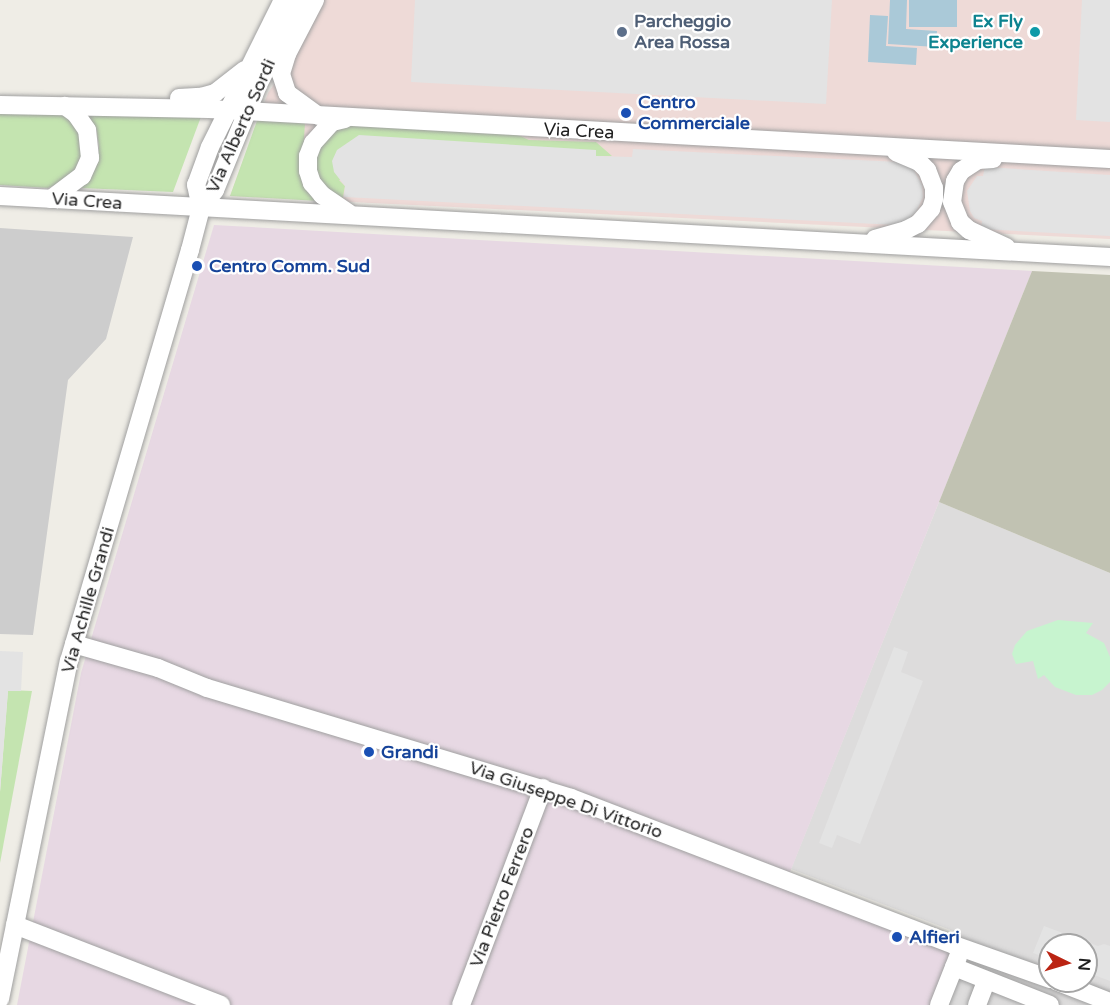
<!DOCTYPE html>
<html>
<head>
<meta charset="utf-8">
<style>
  body { margin:0 }
  #map { position:relative; width:1110px; height:1005px; overflow:hidden; background:#efede6; font-family:"Varela Round",sans-serif }
  div>[style] { position:absolute }
  [style*='--x'] { left:calc(var(--x)*1px); top:calc(var(--y)*1px); width:calc(var(--w)*1px); rotate:calc(var(--a)*1deg) }
  .residential>* { inset:0; background:#dddcdc }
  .commercial>* { inset:0; background:#eedad7 }
  .industrial>* { inset:0; background:#e7d8e3 }
  .religious>* { inset:0; background:#cdcdcd }
  .construction>* { inset:0; background:#c1c2b2 }
  .grass>* { inset:0; background:#c4e4b0 }
  .park>* { inset:0; background:#c7f4cf }
  .parking>* { inset:0; background:#e3e3e3 }
  .water>* { inset:0; background:#aac9d8; transform-origin:0 0 }
  .roads { filter:drop-shadow(0 0 2px #a0a0a0) drop-shadow(0 0 2px #a0a0a0) }
  .minor>* { height:18px; margin:-9px; padding:0 9px; transform-origin:9px; border-radius:9px; background:#fff }
  .dots>* { width:16px; height:16px; translate:-50% -50%; box-sizing:border-box; border:3px solid #fff; border-radius:50% }
  span { translate:-50% -50%; white-space:nowrap; text-align:center; line-height:1.15; -webkit-text-stroke:4.5px #fff; paint-order:stroke }
  .service-label { font-size:18px; color:#4e5e75; font-weight:700 }
  .left { translate:0 -50%; text-align:left }
  .culture-label { font-size:18px; color:#0d838f; font-weight:700 }
  .right { translate:-100% -50%; text-align:right }
  .transit-label { font-size:18px; color:#164399; font-weight:700 }
  .street-label { font-size:18px; color:#1f1f1f }
  .north { position:absolute; left:1038px; top:933px; width:60px; height:60px; box-sizing:border-box; background:#fff; border:2px solid #a5a5a5; border-radius:50%; rotate:95deg; font-size:16px; font-weight:700; line-height:24px; text-align:center; color:#1f1f1f }
  .north::after { content:''; display:block; margin:auto; width:21px; height:27px; background:#bb2413; clip-path:polygon(50% 0,100% 100%,50% 72%,0 100%) }
</style>
</head>
<body>
<div id="map">
  <div class="residential">
    <div style="clip-path:polygon(evenodd,939px 502px,1110px 573px,1110px 1005px,933px 1005px,961px 934px,791px 869px,939px 502px,1050px 945px,1086px 945px,1086px 981px,1050px 981px,1050px 945px)"></div>
  </div>
  <div class="commercial">
    <div style="clip-path:polygon(322px 0,1110px 0,1110px 239px,230px 196px,268px 93px,293px 57px)"></div>
  </div>
  <div class="industrial">
    <div style="clip-path:polygon(214px 225px,1032px 271px,786px 882px,956px 947px,933px 1005px,17px 1005px,81px 673px)"></div>
  </div>
  <div class="religious">
    <div style="clip-path:polygon(0 228px,133px 237px,106px 339px,68px 380px,33px 635px,0 634px)"></div>
  </div>
  <div class="construction">
    <div style="clip-path:polygon(1032px 271px,1110px 275px,1110px 573px,939px 502px)"></div>
  </div>
  <div class="grass">
    <div style="clip-path:polygon(0 110px,54px 111px,65px 116px,79px 131px,83px 143px,80px 166px,60px 183px,48px 188px,0 185px)"></div>
    <div style="clip-path:polygon(85px 113px,202px 114px,173px 192px,81px 188px,89px 179px,98px 156px,99px 146px,96px 127px)"></div>
    <div style="clip-path:polygon(258px 118px,305px 122px,302px 175px,319px 201px,230px 196px)"></div>
    <div style="clip-path:polygon(347px 122px,514px 133px,529px 140px,596px 142px,612px 156px,596px 156px,596px 150px,339px 180px,345px 186px,342px 202px,324px 188px,316px 172px,317px 153px,329px 135px)"></div>
    <div style="clip-path:polygon(8px 690px,32px 691px,0 863px,0 792px)"></div>
  </div>
  <div class="park">
    <div style="clip-path:polygon(1058px 620px,1093px 623px,1086px 633px,1104px 643px,1110px 657px,1110px 682px,1102px 690px,1092px 695px,1076px 695px,1055px 687px,1044px 675px,1038px 679px,1033px 661px,1016px 664px,1012px 654px,1015px 645px,1027px 631px)"></div>
  </div>
  <div class="parking">
    <div style="clip-path:polygon(415px 0,832px 0,826px 104px,411px 82px)"></div>
    <div style="clip-path:polygon(1082px 0,1110px 0,1110px 122px,1076px 120px)"></div>
    <div style="clip-path:polygon(359px 135px,596px 150px,596px 156px,632px 157px,633px 149px,899px 162px,913px 169px,922px 185px,923px 197px,916px 212px,908px 220px,896px 225px,344px 197px,345px 186px,334px 172px,332px 161px,337px 150px)"></div>
    <div style="clip-path:polygon(985px 167px,1110px 175px,1110px 236px,981px 229px,982px 221px,974px 218px,970px 211px,967px 191px,977px 176px,983px 176px)"></div>
    <div style="clip-path:polygon(894px 647px,908px 652px,901px 672px,923px 681px,860px 844px,837px 835px,832px 848px,819px 843px)"></div>
    <div style="clip-path:polygon(0 651px,23px 652px,21px 691px,8px 691px,0 792px)"></div>
    <div style="clip-path:polygon(1044px 926px,1098px 946px,1104px 944px,1110px 946px,1110px 981px,1086px 972px,1086px 945px,1050px 945px,1050px 959px,1033px 953px)"></div>
  </div>
  <div class="water">
    <div style="clip-path:polygon(890px 0,907px 0,906px 29px,937px 31px,936px 47px,888px 44px)"></div>
    <div style="left:909px;top:0;width:48px;height:27px"></div>
    <div style="clip-path:polygon(870px 15px,888px 16px,886px 46px,917px 48px,916px 65px,868px 62px)"></div>
  </div>
  <div class="roads">
    <div class="minor">
      <div style="--x:315;--y:0;--w:61;--a:117.4"></div>
      <div style="--x:287;--y:54;--w:21;--a:107"></div>
      <div style="--x:281;--y:74;--w:20;--a:72"></div>
      <div style="--x:287;--y:93;--w:39;--a:36"></div>
      <div style="--x:179;--y:98;--w:22;--a:-3"></div>
      <div style="--x:201;--y:97;--w:15;--a:-16"></div>
      <div style="--x:215;--y:93;--w:37;--a:-38"></div>
      <div style="--x:0;--y:105;--w:209;--a:1.1"></div>
      <div style="--x:209;--y:109;--w:902;--a:3.18"></div>
      <div style="--x:345;--y:119;--w:13;--a:167"></div>
      <div style="--x:332;--y:122;--w:28;--a:132"></div>
      <div style="--x:313;--y:143;--w:14;--a:111"></div>
      <div style="--x:308;--y:156;--w:15;--a:90"></div>
      <div style="--x:308;--y:171;--w:13;--a:72"></div>
      <div style="--x:312;--y:183;--w:16;--a:50"></div>
      <div style="--x:322;--y:195;--w:32;--a:34"></div>
      <div style="--x:993;--y:159;--w:15;--a:176"></div>
      <div style="--x:978;--y:160;--w:20;--a:147"></div>
      <div style="--x:961;--y:171;--w:12;--a:121"></div>
      <div style="--x:955;--y:181;--w:21;--a:98"></div>
      <div style="--x:952;--y:202;--w:22;--a:68"></div>
      <div style="--x:960;--y:222;--w:12;--a:42"></div>
      <div style="--x:969;--y:230;--w:41;--a:24.7"></div>
      <div style="--x:0;--y:196;--w:1112;--a:3.15"></div>
      <div style="--x:51;--y:199;--w:39;--a:-37"></div>
      <div style="--x:82;--y:176;--w:20;--a:-66"></div>
      <div style="--x:90;--y:158;--w:28;--a:-96"></div>
      <div style="--x:87;--y:130;--w:19;--a:-125"></div>
      <div style="--x:76;--y:114;--w:14;--a:-144"></div>
      <div style="--x:201;--y:208;--w:23;--a:-52"></div>
      <div style="--x:215;--y:190;--w:113;--a:-67.7"></div>
      <div style="--x:258;--y:85;--w:95;--a:-63.2"></div>
      <div style="--x:875;--y:239;--w:32;--a:-16"></div>
      <div style="--x:906;--y:230;--w:13;--a:-27"></div>
      <div style="--x:918;--y:224;--w:20;--a:-49"></div>
      <div style="--x:931;--y:209;--w:10;--a:-73"></div>
      <div style="--x:934;--y:199;--w:11;--a:-90"></div>
      <div style="--x:934;--y:188;--w:19;--a:-111"></div>
      <div style="--x:927;--y:170;--w:11;--a:-135"></div>
      <div style="--x:919;--y:162;--w:25;--a:-157"></div>
      <div style="--x:74;--y:644;--w:87;--a:15.9"></div>
      <div style="--x:158;--y:668;--w:53;--a:22.2"></div>
      <div style="--x:207;--y:688;--w:380;--a:16.8"></div>
      <div style="--x:571;--y:798;--w:410;--a:21"></div>
      <div style="--x:954;--y:945;--w:102;--a:19.5"></div>
      <div style="--x:15;--y:925;--w:221;--a:21.2"></div>
      <div style="--x:954;--y:967;--w:103;--a:21.6"></div>
      <div style="--x:1056;--y:981;--w:58;--a:21.3"></div>
      <div style="--x:0;--y:999;--w:345;--a:-78.5"></div>
      <div style="--x:69;--y:661;--w:428;--a:-73.6"></div>
      <div style="--x:190;--y:250;--w:43;--a:-75.3"></div>
      <div style="--x:201;--y:208;--w:24;--a:-102"></div>
      <div style="--x:196;--y:185;--w:40;--a:-69.8"></div>
      <div style="--x:210;--y:147;--w:164;--a:-63.6"></div>
      <div style="--x:461;--y:1005;--w:232;--a:-69.3"></div>
      <div style="--x:939;--y:1005;--w:52;--a:-68.4"></div>
      <div style="--x:977;--y:1005;--w:26;--a:-69"></div>
    </div>
  </div>
  <div class="dots">
    <div style="left:622px;top:32px;background:#5c6f8a"></div>
    <div style="left:1035px;top:32px;background:#0f9aa8"></div>
    <div style="left:626px;top:113px;background:#1a4fb4"></div>
    <div style="left:197px;top:266px;background:#1a4fb4"></div>
    <div style="left:369px;top:752px;background:#1a4fb4"></div>
    <div style="left:897px;top:937px;background:#1a4fb4"></div>
  </div>
  <div class="service-label">
    <span class="left" style="left:634px;top:32px">Parcheggio<br>Area Rossa</span>
  </div>
  <div class="culture-label">
    <span class="right" style="left:1023px;top:32px">Ex Fly<br>Experience</span>
  </div>
  <div class="transit-label">
    <span class="left" style="left:638px;top:113px">Centro<br>Commerciale</span>
    <span class="left" style="left:209px;top:266px">Centro Comm. Sud</span>
    <span class="left" style="left:381px;top:752px">Grandi</span>
    <span class="left" style="left:909px;top:937px">Alfieri</span>
  </div>
  <div class="street-label">
    <span style="left:241px;top:126px;rotate:-66deg">Via Alberto Sordi</span>
    <span style="left:579px;top:131px;rotate:3deg">Via Crea</span>
    <span style="left:87px;top:201px;rotate:4deg">Via Crea</span>
    <span style="left:88px;top:600px;rotate:-74deg">Via Achille Grandi</span>
    <span style="left:566px;top:800px;rotate:19deg">Via Giuseppe Di Vittorio</span>
    <span style="left:502px;top:897px;rotate:-69deg">Via Pietro Ferrero</span>
  </div>
  <div class="north">N</div>
</div>
</body>
</html>
